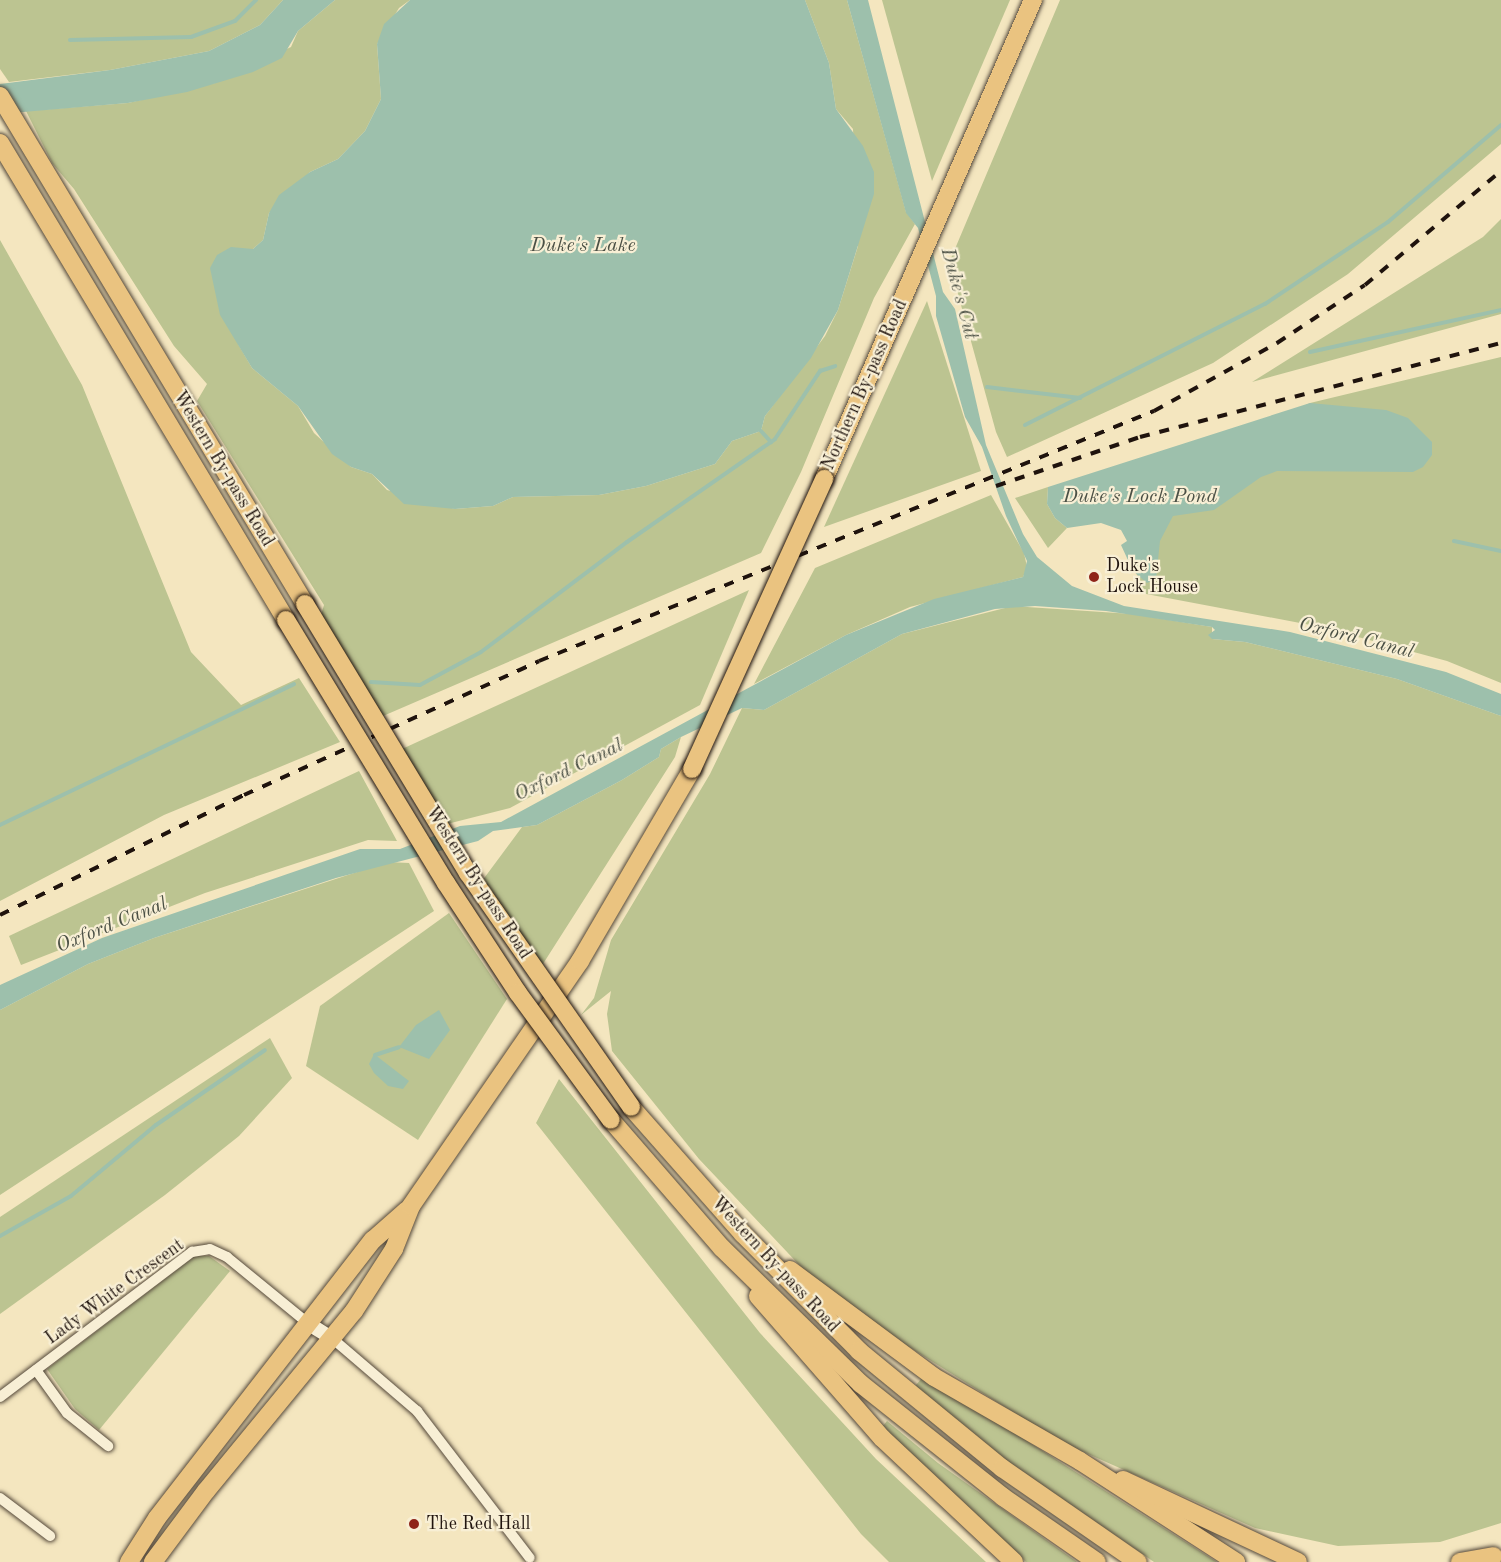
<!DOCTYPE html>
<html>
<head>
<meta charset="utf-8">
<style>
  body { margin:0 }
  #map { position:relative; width:1501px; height:1562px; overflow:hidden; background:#f4e6bf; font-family:"Old Standard TT",serif }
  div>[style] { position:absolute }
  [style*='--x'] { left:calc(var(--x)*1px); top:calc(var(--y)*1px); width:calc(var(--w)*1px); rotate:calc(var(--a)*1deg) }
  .green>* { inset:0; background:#bcc491 }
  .water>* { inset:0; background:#9dc0ac }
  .stream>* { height:4px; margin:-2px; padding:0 2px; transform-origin:2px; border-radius:2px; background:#9dc0ac }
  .roads { filter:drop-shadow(0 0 2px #54483a) drop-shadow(0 0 2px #54483a) }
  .minor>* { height:10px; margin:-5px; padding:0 5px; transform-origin:5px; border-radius:5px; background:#f8efd5 }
  .tertiary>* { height:14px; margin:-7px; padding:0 7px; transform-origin:7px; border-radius:7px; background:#f8efd5 }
  .trunk>* { height:18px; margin:-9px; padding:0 9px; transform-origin:9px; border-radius:9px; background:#eac380 }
  .rail>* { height:4px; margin-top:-2px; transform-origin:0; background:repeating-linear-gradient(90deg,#1f130d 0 10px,transparent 0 20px) }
  .bridges { filter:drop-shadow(0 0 2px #1f130d) drop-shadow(0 0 2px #1f130d) }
  .trunk-bridge>* { height:18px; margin:-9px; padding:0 9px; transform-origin:9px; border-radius:9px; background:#eac380 }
  .dots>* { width:16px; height:16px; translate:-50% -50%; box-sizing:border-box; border:3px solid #f8efd5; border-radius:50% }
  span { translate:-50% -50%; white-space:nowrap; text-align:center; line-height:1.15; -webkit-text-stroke:4.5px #f8efd5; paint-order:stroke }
  .street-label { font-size:18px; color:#1f130d }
  .poi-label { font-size:18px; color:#1f130d }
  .left { translate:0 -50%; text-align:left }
  .water-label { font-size:20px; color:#4b5045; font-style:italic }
</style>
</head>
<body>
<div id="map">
  <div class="green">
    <div style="clip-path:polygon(0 0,283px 0,260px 25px,209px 51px,110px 70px,9px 82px,0 69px)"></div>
    <div style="clip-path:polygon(335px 0,410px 0,399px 8px,377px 44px,381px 99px,365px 131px,338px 159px,310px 172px,269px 213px,263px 240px,253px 249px,243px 250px,238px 344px,252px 368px,298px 406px,314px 433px,351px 467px,372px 474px,387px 490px,455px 509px,493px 506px,513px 497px,599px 495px,646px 486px,715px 464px,732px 441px,761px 431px,765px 416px,825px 336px,838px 310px,858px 246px,853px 129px,836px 109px,829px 63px,805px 0,847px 0,906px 212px,915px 224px,874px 298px,801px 472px,761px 553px,383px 716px,321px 615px,324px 605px,197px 401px,207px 384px,174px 346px,74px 189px,52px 163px,26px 111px,128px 103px,215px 83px,291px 47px,298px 31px)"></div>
    <div style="clip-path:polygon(882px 0,1010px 0,932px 181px)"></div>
    <div style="clip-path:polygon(1060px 0,1501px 0,1501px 144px,1348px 274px,1213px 363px,1007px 457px,996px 432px,953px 276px,955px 270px,949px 263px)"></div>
    <div style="clip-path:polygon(1501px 219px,1501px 314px,1252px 382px,1483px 237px)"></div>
    <div style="clip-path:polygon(0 240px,82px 385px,191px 652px,241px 705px,299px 678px,340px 742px,164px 815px,0 901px)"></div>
    <div style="clip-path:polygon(927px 301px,981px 471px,824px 527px)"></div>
    <div style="clip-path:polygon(1501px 357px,1501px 683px,1447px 661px,1321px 627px,1141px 593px,1140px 580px,1130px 563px,1144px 484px,1310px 403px)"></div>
    <div style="clip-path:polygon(1048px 487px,1047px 504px,1055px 518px,1067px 528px,1048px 548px,1015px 498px)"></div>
    <div style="clip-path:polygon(991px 495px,1024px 553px,1027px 567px,1023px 577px,910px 607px,846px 635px,754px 684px,815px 568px)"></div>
    <div style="clip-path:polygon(749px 590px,700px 705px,510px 808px,447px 824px,402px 749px)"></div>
    <div style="clip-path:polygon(1013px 606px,1132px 614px,1212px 627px,1212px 639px,1245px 642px,1397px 679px,1501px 716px,1501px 1523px,1440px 1542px,1338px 1546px,1255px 1528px,1061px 1442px,909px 1347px,804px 1270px,699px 1159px,612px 1051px,607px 1014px,611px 991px,581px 1015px,594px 998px,611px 940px,710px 774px,742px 708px,764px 710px,902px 634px)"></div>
    <div style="clip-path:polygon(681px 737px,675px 757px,541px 967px,482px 881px,522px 827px,537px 825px,622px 780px,659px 757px,661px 749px)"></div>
    <div style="clip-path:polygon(359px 771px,397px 841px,368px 840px,205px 893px,21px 965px,9px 936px)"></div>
    <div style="clip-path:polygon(388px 862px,409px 863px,434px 911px,0 1195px,0 1010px,88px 964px,154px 938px)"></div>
    <div style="clip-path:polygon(449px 913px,507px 999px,418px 1140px,306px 1066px,320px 1006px)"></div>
    <div style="clip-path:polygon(270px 1038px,292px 1078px,239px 1136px,165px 1195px,0 1314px,0 1217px)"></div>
    <div style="clip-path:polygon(559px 1079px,760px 1333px,876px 1459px,986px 1562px,889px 1562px,861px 1534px,536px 1123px)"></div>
    <div style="clip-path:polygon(195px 1256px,209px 1256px,230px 1271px,99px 1430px,75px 1409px,47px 1369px)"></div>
    <div style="clip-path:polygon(923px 1377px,980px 1411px,1217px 1562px,1154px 1562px,1003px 1458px,915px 1386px)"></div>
    <div style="clip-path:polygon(887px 1421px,938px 1463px,1077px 1562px,1026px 1562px,882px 1427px)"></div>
  </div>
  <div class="water">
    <div style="clip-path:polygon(283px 0,335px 0,298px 31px,282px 58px,253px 72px,187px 92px,128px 103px,0 114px,0 84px,110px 70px,209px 51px,260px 25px)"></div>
    <div style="clip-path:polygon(410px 0,805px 0,829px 63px,836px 109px,863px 146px,874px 172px,874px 194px,838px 310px,811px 358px,765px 416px,761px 431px,732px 441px,715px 464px,646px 486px,599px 495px,513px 497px,493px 506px,455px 509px,404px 504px,372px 474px,351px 467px,332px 454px,298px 406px,252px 368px,220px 315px,210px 268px,217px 255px,231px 247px,253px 249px,263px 240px,269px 213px,279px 195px,310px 172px,338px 159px,365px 131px,381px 99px,377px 44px,384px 24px)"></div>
    <div style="clip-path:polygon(847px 0,868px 0,943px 292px,955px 309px,986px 445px,1023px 534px,1037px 557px,1072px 586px,1124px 606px,1290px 632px,1446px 672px,1501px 694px,1501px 716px,1397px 679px,1245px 642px,1212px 639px,1208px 635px,1215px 630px,1212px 627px,1106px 611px,1035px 606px,995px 609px,902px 634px,764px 710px,742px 708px,681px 737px,661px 749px,659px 757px,622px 780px,537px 825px,493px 831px,478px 841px,336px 878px,154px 938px,88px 964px,0 1010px,0 985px,102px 938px,360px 849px,400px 849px,460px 826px,501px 822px,846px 635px,934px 599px,1023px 577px,1027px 561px,1006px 516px,982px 447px,965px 417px,936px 316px,936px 296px,918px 228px,906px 213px)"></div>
    <div style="clip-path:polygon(1310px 403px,1386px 410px,1408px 418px,1432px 442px,1432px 455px,1423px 467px,1413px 472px,1277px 471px,1261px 477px,1214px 510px,1173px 516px,1160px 541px,1156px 579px,1147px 583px,1133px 571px,1121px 545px,1127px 541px,1121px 530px,1101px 523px,1067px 528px,1055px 518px,1047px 504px,1048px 487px)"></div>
    <div style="clip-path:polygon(439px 1010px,450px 1030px,429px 1059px,399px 1047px,416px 1025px)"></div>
    <div style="clip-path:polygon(374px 1054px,409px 1081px,403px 1089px,388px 1086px,374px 1073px,369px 1064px)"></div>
  </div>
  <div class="stream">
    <div style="--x:70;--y:40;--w:121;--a:-1.4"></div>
    <div style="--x:191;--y:37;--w:47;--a:-20"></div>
    <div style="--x:235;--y:21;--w:30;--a:-45"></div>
    <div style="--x:1310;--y:352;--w:196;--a:-12.4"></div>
    <div style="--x:987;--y:387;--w:94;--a:6.7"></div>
    <div style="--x:1025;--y:425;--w:269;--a:-26.8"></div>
    <div style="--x:1265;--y:304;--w:148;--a:-33.7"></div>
    <div style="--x:1388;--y:222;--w:149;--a:-40.6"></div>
    <div style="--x:761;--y:431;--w:15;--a:48"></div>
    <div style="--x:1454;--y:541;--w:48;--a:12"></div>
    <div style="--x:371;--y:682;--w:49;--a:3.5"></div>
    <div style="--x:420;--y:685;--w:69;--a:-28.4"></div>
    <div style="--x:481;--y:652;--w:183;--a:-37"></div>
    <div style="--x:627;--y:542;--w:180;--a:-34.8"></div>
    <div style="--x:775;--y:439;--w:82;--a:-56.5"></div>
    <div style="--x:820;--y:371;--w:16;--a:-18"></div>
    <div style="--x:0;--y:825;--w:326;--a:-25.6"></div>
    <div style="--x:375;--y:1055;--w:25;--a:-18"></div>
    <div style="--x:0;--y:1236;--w:81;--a:-29.4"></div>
    <div style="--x:71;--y:1196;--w:111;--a:-39.9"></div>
    <div style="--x:156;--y:1125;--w:132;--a:-34.5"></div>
  </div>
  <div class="roads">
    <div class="minor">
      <div style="--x:333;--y:1339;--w:111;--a:40.6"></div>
      <div style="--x:417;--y:1411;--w:185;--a:52.5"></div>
      <div style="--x:36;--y:1370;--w:53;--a:54.2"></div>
      <div style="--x:67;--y:1413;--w:53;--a:38.8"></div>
      <div style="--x:0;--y:1397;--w:241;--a:-37.1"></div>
      <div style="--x:192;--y:1252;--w:18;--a:-9"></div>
      <div style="--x:210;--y:1249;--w:19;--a:25"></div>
      <div style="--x:227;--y:1257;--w:106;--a:39.3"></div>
      <div style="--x:0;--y:1498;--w:63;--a:37.2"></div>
    </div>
    <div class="tertiary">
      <div style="--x:309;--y:1324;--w:28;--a:32"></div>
    </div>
    <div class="trunk">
      <div style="--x:0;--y:96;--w:593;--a:59.02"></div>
      <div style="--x:0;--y:143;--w:556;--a:59.05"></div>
      <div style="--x:824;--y:479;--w:523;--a:-66.43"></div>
      <div style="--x:631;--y:1107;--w:169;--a:48.6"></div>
      <div style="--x:743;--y:1234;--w:165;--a:45.2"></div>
      <div style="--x:859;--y:1351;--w:185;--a:39.3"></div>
      <div style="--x:1002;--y:1468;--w:165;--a:34.7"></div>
      <div style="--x:611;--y:1120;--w:169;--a:49.1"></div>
      <div style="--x:722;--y:1248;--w:194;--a:44.4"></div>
      <div style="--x:861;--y:1384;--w:181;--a:38.5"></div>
      <div style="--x:1003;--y:1497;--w:114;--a:34.7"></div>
      <div style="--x:790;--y:1270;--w:179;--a:36.6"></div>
      <div style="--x:934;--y:1377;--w:168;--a:29.9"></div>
      <div style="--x:1080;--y:1461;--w:186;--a:32.9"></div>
      <div style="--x:758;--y:1296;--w:189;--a:48.9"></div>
      <div style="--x:882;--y:1438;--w:181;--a:43.2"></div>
      <div style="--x:1123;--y:1480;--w:193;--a:25.1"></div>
      <div style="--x:129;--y:1562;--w:52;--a:-57.5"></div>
      <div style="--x:157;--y:1518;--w:352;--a:-52.2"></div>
      <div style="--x:373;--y:1240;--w:45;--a:-41.4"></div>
      <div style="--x:153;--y:1562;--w:89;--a:-53.3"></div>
      <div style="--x:206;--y:1491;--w:233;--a:-50.6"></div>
      <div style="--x:354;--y:1311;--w:74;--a:-57.2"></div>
      <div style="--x:394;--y:1249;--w:46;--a:-68.4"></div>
      <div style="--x:411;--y:1206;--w:298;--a:-55.4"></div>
      <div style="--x:580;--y:961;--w:222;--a:-59.7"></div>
      <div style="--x:1460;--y:1562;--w:34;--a:-10"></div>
    </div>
  </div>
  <div class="rail">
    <div style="--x:996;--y:486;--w:152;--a:-18.8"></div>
    <div style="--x:1140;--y:437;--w:373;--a:-14.6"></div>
    <div style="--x:0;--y:915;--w:272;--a:-26.2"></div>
    <div style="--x:244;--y:795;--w:324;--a:-24.4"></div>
    <div style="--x:539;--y:661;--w:664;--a:-22.12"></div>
    <div style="--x:1154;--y:411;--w:141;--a:-28.9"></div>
    <div style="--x:1277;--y:343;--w:105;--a:-33.4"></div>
    <div style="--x:1365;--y:285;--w:177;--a:-40"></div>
  </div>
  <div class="bridges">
    <div class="trunk-bridge">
      <div style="--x:305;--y:604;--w:315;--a:58.8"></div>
      <div style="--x:468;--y:873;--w:285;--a:55.1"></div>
      <div style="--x:286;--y:620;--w:308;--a:58.7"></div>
      <div style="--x:446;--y:883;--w:131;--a:56.8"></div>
      <div style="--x:518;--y:993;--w:157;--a:53.8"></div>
      <div style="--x:692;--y:769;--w:319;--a:-65.5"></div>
    </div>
  </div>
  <div class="dots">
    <div style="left:1094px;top:577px;background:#8f2418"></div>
    <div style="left:414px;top:1524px;background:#8f2418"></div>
  </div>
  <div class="street-label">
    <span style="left:865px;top:385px;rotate:-66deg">Northern By-pass Road</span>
    <span style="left:223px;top:469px;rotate:59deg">Western By-pass Road</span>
    <span style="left:478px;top:883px;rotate:57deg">Western By-pass Road</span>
    <span style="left:775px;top:1265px;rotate:47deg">Western By-pass Road</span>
    <span style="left:115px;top:1292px;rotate:-36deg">Lady White Crescent</span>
  </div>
  <div class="poi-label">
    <span class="left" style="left:1106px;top:577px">Duke's<br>Lock House</span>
    <span class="left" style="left:426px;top:1524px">The Red Hall</span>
  </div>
  <div class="water-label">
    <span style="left:583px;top:246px">Duke's Lake</span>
    <span style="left:958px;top:294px;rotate:75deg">Duke's Cut</span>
    <span style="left:1140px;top:497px">Duke's Lock Pond</span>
    <span style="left:1356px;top:639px;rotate:14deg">Oxford Canal</span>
    <span style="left:569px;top:771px;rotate:-26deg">Oxford Canal</span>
    <span style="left:112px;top:926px;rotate:-22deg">Oxford Canal</span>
  </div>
</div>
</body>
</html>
